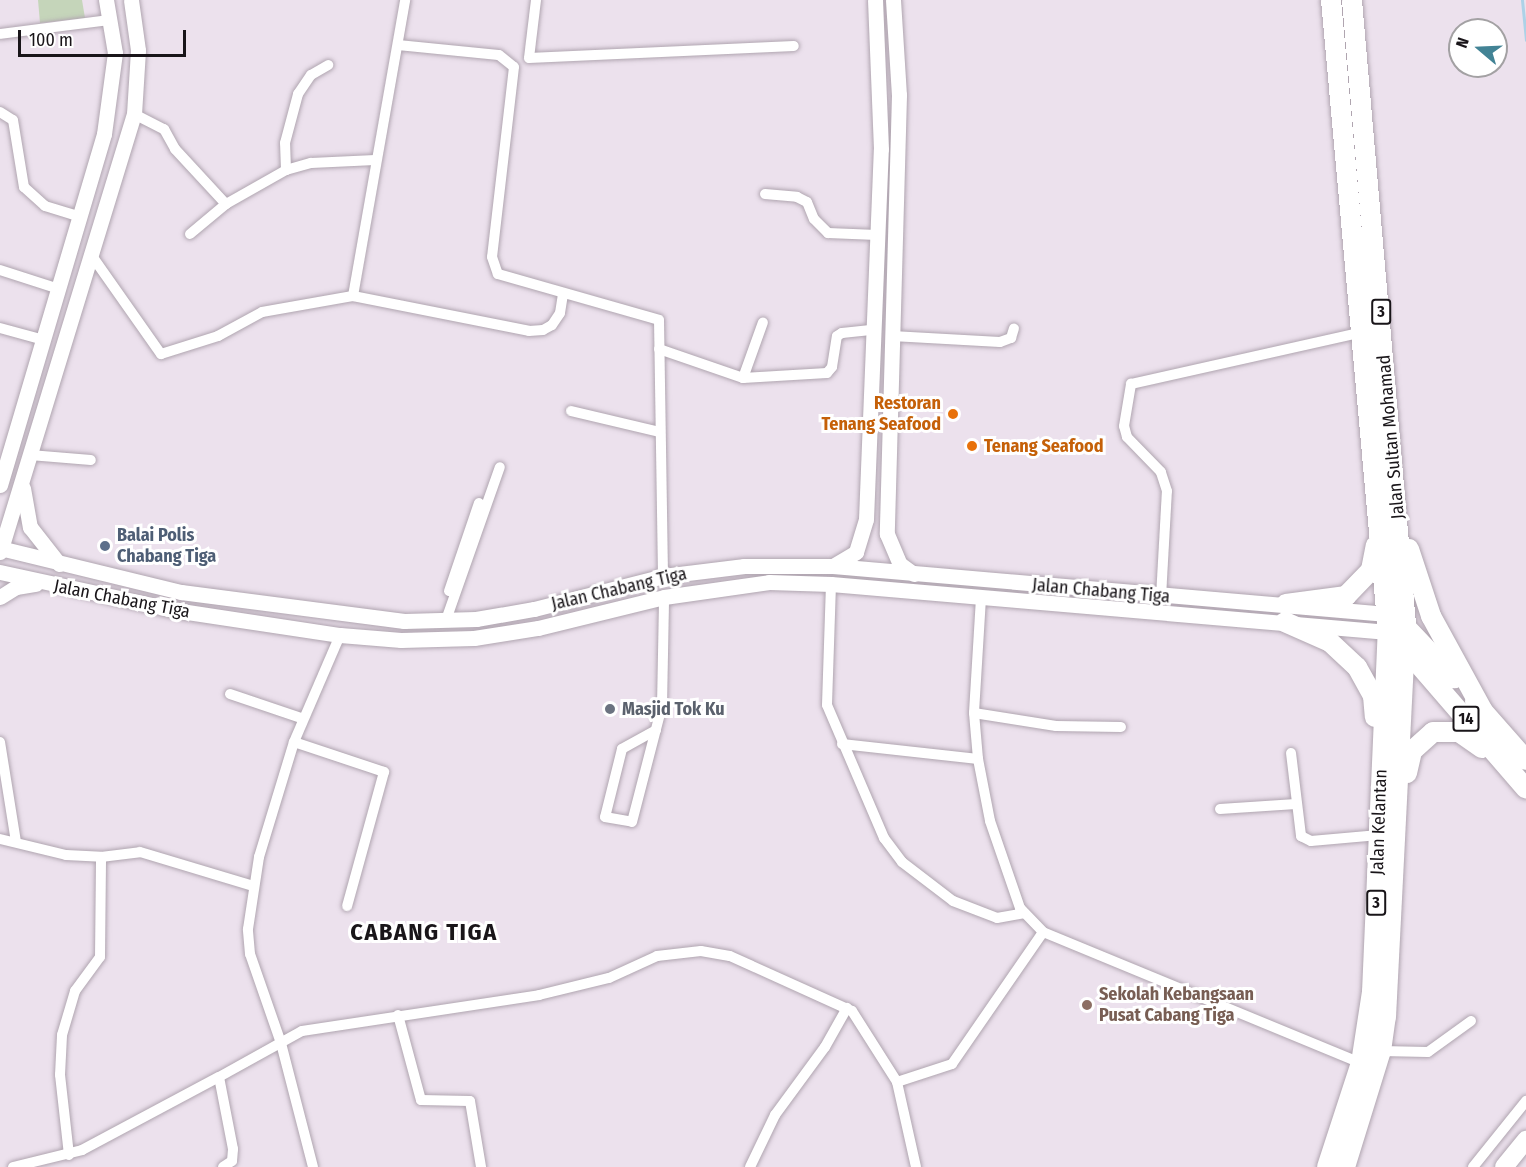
<!DOCTYPE html>
<html>
<head>
<meta charset="utf-8">
<style>
  body { margin:0 }
  #map { position:relative; width:1526px; height:1167px; overflow:hidden; background:#ece1ed; font-family:"Fira Sans Condensed",sans-serif }
  div>[style] { position:absolute }
  [style*='--x'] { left:calc(var(--x)*1px); top:calc(var(--y)*1px); width:calc(var(--w)*1px); rotate:calc(var(--a)*1deg) }
  .green>* { inset:0; background:#c5d5ba }
  .stream>* { height:3px; margin:-1.5px; padding:0 1.5px; transform-origin:1.5px; border-radius:1.5px; background:#add2e7 }
  .roads { filter:drop-shadow(0 0 2px #b0a5b0) drop-shadow(0 0 2px #b0a5b0) }
  .street>* { height:10px; margin:-5px; padding:0 5px; transform-origin:5px; border-radius:5px; background:#fff }
  .secondary>* { height:15px; margin:-7.5px; padding:0 7.5px; transform-origin:7.5px; border-radius:7.5px; background:#fff }
  .primary>* { height:18px; margin:-9px; padding:0 9px; transform-origin:9px; border-radius:9px; background:#fff }
  .highway>* { height:20px; margin:-10px; padding:0 10px; transform-origin:10px; border-radius:10px; background:#fff }
  .dots>* { width:16px; height:16px; translate:-50% -50%; box-sizing:border-box; border:3px solid #fff; border-radius:50% }
  span { translate:-50% -50%; white-space:nowrap; text-align:center; line-height:1.15; -webkit-text-stroke:6px #fff; paint-order:stroke }
  .shield-label span { padding:2px 4px; background:#fff; border:2px solid; border-radius:4px; -webkit-text-stroke-width:0 }
  .shield-label { font-size:16px; color:#191519; font-weight:700 }
  .food-label { font-size:18px; color:#c56008; font-weight:700 }
  .right { translate:-100% -50%; text-align:right }
  .left { translate:0 -50%; text-align:left }
  .street-label { font-size:18px; color:#191519 }
  .service-label { font-size:18px; color:#4e5e75; font-weight:700 }
  .worship-label { font-size:18px; color:#5b616d; font-weight:700 }
  .education-label { font-size:18px; color:#785e54; font-weight:700 }
  .district-label { font-size:24px; color:#191519; font-weight:700; letter-spacing:1.5px }
  .north { position:absolute; left:1448px; top:18px; width:60px; height:60px; box-sizing:border-box; background:#fff; border:2px solid #a3a1a3; border-radius:50%; rotate:289deg; font-size:16px; font-weight:700; line-height:24px; text-align:center; color:#191519 }
  .north::after { content:''; display:block; margin:auto; width:21px; height:27px; background:#428395; clip-path:polygon(50% 0,100% 100%,50% 72%,0 100%) }
  .scale { position:absolute; left:18px; top:30px; width:168px; height:27px; box-sizing:border-box; border:3px solid #191519; border-top:0; padding-left:8px; font-size:18px; line-height:21px; white-space:nowrap; color:#191519; -webkit-text-stroke:4px #fff; paint-order:stroke }
</style>
</head>
<body>
<div id="map">
  <div class="green">
    <div style="clip-path:polygon(38px 0,82px 0,85px 18px,40px 23px)"></div>
  </div>
  <div class="stream">
    <div style="--x:1522;--y:0;--w:40;--a:84.3"></div>
  </div>
  <div class="roads">
    <div class="street">
      <div style="--x:536;--y:0;--w:58;--a:96.9"></div>
      <div style="--x:529;--y:58;--w:265;--a:-2.6"></div>
      <div style="--x:0;--y:34;--w:111;--a:-7.3"></div>
      <div style="--x:398;--y:45;--w:101;--a:5.7"></div>
      <div style="--x:499;--y:55;--w:19;--a:39"></div>
      <div style="--x:514;--y:67;--w:191;--a:96.6"></div>
      <div style="--x:492;--y:257;--w:18;--a:71"></div>
      <div style="--x:498;--y:274;--w:167;--a:15.9"></div>
      <div style="--x:659;--y:320;--w:256;--a:89.1"></div>
      <div style="--x:0;--y:112;--w:15;--a:32"></div>
      <div style="--x:13;--y:120;--w:68;--a:80.7"></div>
      <div style="--x:24;--y:187;--w:28;--a:42"></div>
      <div style="--x:45;--y:206;--w:38;--a:17"></div>
      <div style="--x:134;--y:114;--w:34;--a:27"></div>
      <div style="--x:164;--y:129;--w:23;--a:61"></div>
      <div style="--x:175;--y:149;--w:75;--a:47.2"></div>
      <div style="--x:286;--y:170;--w:27;--a:-92"></div>
      <div style="--x:285;--y:143;--w:51;--a:-75.1"></div>
      <div style="--x:298;--y:94;--w:23;--a:-56"></div>
      <div style="--x:311;--y:75;--w:20;--a:-30"></div>
      <div style="--x:765;--y:194;--w:32;--a:5"></div>
      <div style="--x:797;--y:197;--w:11;--a:27"></div>
      <div style="--x:807;--y:202;--w:18;--a:68"></div>
      <div style="--x:814;--y:219;--w:20;--a:45"></div>
      <div style="--x:828;--y:233;--w:49;--a:2.3"></div>
      <div style="--x:190;--y:234;--w:47;--a:-39.8"></div>
      <div style="--x:226;--y:204;--w:69;--a:-29.5"></div>
      <div style="--x:286;--y:170;--w:26;--a:-16"></div>
      <div style="--x:311;--y:163;--w:64;--a:-2.7"></div>
      <div style="--x:92;--y:256;--w:120;--a:54.9"></div>
      <div style="--x:161;--y:354;--w:60;--a:-17.5"></div>
      <div style="--x:218;--y:336;--w:50;--a:-28.6"></div>
      <div style="--x:262;--y:312;--w:92;--a:-10"></div>
      <div style="--x:353;--y:296;--w:179;--a:11.2"></div>
      <div style="--x:529;--y:331;--w:14;--a:-4"></div>
      <div style="--x:543;--y:330;--w:10;--a:-29"></div>
      <div style="--x:552;--y:325;--w:14;--a:-56"></div>
      <div style="--x:560;--y:313;--w:19;--a:-81"></div>
      <div style="--x:0;--y:270;--w:62;--a:17.9"></div>
      <div style="--x:353;--y:296;--w:301;--a:-80"></div>
      <div style="--x:0;--y:328;--w:46;--a:15.3"></div>
      <div style="--x:892;--y:336;--w:108;--a:3.2"></div>
      <div style="--x:1000;--y:342;--w:12;--a:-20"></div>
      <div style="--x:1011;--y:338;--w:10;--a:-73"></div>
      <div style="--x:659;--y:349;--w:89;--a:19"></div>
      <div style="--x:743;--y:378;--w:84;--a:-3.4"></div>
      <div style="--x:827;--y:373;--w:8;--a:-50"></div>
      <div style="--x:832;--y:367;--w:31;--a:-81"></div>
      <div style="--x:837;--y:336;--w:6;--a:-31"></div>
      <div style="--x:842;--y:333;--w:31;--a:-6"></div>
      <div style="--x:743;--y:378;--w:59;--a:-70.3"></div>
      <div style="--x:571;--y:411;--w:91;--a:13.3"></div>
      <div style="--x:30;--y:455;--w:61;--a:4.7"></div>
      <div style="--x:831;--y:584;--w:121;--a:91.9"></div>
      <div style="--x:827;--y:705;--w:145;--a:66.8"></div>
      <div style="--x:884;--y:838;--w:30;--a:53"></div>
      <div style="--x:902;--y:862;--w:64;--a:37.4"></div>
      <div style="--x:953;--y:901;--w:47;--a:21.1"></div>
      <div style="--x:997;--y:918;--w:28;--a:-10"></div>
      <div style="--x:449;--y:591;--w:93;--a:-71.2"></div>
      <div style="--x:1161;--y:597;--w:106;--a:-86.8"></div>
      <div style="--x:1167;--y:491;--w:20;--a:-108"></div>
      <div style="--x:1161;--y:472;--w:49;--a:-134.2"></div>
      <div style="--x:1127;--y:437;--w:11;--a:-105"></div>
      <div style="--x:1124;--y:426;--w:43;--a:-80.5"></div>
      <div style="--x:1131;--y:384;--w:238;--a:-12.6"></div>
      <div style="--x:981;--y:598;--w:115;--a:93.5"></div>
      <div style="--x:974;--y:713;--w:46;--a:85"></div>
      <div style="--x:978;--y:759;--w:63;--a:79"></div>
      <div style="--x:990;--y:821;--w:92;--a:71"></div>
      <div style="--x:1020;--y:908;--w:33;--a:46"></div>
      <div style="--x:1043;--y:932;--w:344;--a:22.4"></div>
      <div style="--x:446;--y:620;--w:162;--a:-70.6"></div>
      <div style="--x:230;--y:694;--w:75;--a:18.7"></div>
      <div style="--x:974;--y:713;--w:83;--a:9"></div>
      <div style="--x:1056;--y:726;--w:65;--a:0.9"></div>
      <div style="--x:656;--y:730;--w:39;--a:151"></div>
      <div style="--x:622;--y:749;--w:70;--a:104"></div>
      <div style="--x:605;--y:817;--w:27;--a:10"></div>
      <div style="--x:632;--y:822;--w:120;--a:-75.5"></div>
      <div style="--x:662;--y:706;--w:109;--a:-88.9"></div>
      <div style="--x:0;--y:742;--w:101;--a:80.9"></div>
      <div style="--x:294;--y:742;--w:95;--a:18.4"></div>
      <div style="--x:384;--y:772;--w:139;--a:105.4"></div>
      <div style="--x:842;--y:744;--w:137;--a:6.3"></div>
      <div style="--x:1291;--y:753;--w:84;--a:83.1"></div>
      <div style="--x:1301;--y:836;--w:11;--a:27"></div>
      <div style="--x:1311;--y:841;--w:68;--a:-5"></div>
      <div style="--x:1220;--y:809;--w:76;--a:-3.8"></div>
      <div style="--x:0;--y:839;--w:68;--a:13.6"></div>
      <div style="--x:66;--y:855;--w:35;--a:3"></div>
      <div style="--x:101;--y:857;--w:39;--a:-7"></div>
      <div style="--x:140;--y:852;--w:118;--a:16.7"></div>
      <div style="--x:398;--y:1015;--w:88;--a:74.9"></div>
      <div style="--x:421;--y:1100;--w:49;--a:1.2"></div>
      <div style="--x:470;--y:1101;--w:67;--a:80.5"></div>
      <div style="--x:1381;--y:1051;--w:47;--a:1.2"></div>
      <div style="--x:1428;--y:1052;--w:53;--a:-35.8"></div>
      <div style="--x:897;--y:1082;--w:58;--a:-18.1"></div>
      <div style="--x:952;--y:1064;--w:160;--a:-55.4"></div>
      <div style="--x:69;--y:1155;--w:81;--a:-96.4"></div>
      <div style="--x:60;--y:1075;--w:40;--a:-87.1"></div>
      <div style="--x:62;--y:1035;--w:46;--a:-73.5"></div>
      <div style="--x:75;--y:991;--w:42;--a:-53.7"></div>
      <div style="--x:100;--y:957;--w:100;--a:-89.4"></div>
      <div style="--x:13;--y:1167;--w:71;--a:-13.8"></div>
      <div style="--x:82;--y:1150;--w:155;--a:-28.1"></div>
      <div style="--x:223;--y:1167;--w:11;--a:-34"></div>
      <div style="--x:232;--y:1161;--w:12;--a:-85"></div>
      <div style="--x:233;--y:1149;--w:73;--a:-101"></div>
      <div style="--x:219;--y:1077;--w:95;--a:-29"></div>
      <div style="--x:302;--y:1031;--w:240;--a:-8.6"></div>
      <div style="--x:539;--y:995;--w:72;--a:-13.7"></div>
      <div style="--x:609;--y:978;--w:53;--a:-24.6"></div>
      <div style="--x:657;--y:956;--w:44;--a:-6.5"></div>
      <div style="--x:701;--y:951;--w:29;--a:10"></div>
      <div style="--x:730;--y:956;--w:134;--a:24.3"></div>
      <div style="--x:852;--y:1011;--w:84;--a:57.6"></div>
      <div style="--x:897;--y:1082;--w:87;--a:77.4"></div>
      <div style="--x:313;--y:1167;--w:128;--a:-104.5"></div>
      <div style="--x:281;--y:1043;--w:94;--a:-109.2"></div>
      <div style="--x:250;--y:954;--w:25;--a:-95"></div>
      <div style="--x:248;--y:929;--w:73;--a:-81.3"></div>
      <div style="--x:259;--y:857;--w:120;--a:-73.1"></div>
      <div style="--x:294;--y:742;--w:116;--a:-66.7"></div>
      <div style="--x:750;--y:1167;--w:58;--a:-64.3"></div>
      <div style="--x:775;--y:1115;--w:84;--a:-53.7"></div>
      <div style="--x:825;--y:1047;--w:45;--a:-60.6"></div>
      <div style="--x:1473;--y:1167;--w:85;--a:-51.2"></div>
    </div>
    <div class="secondary">
      <div style="--x:893;--y:0;--w:95;--a:86.4"></div>
      <div style="--x:899;--y:95;--w:439;--a:91.6"></div>
      <div style="--x:887;--y:534;--w:33;--a:67"></div>
      <div style="--x:900;--y:564;--w:17;--a:36"></div>
      <div style="--x:0;--y:485;--w:366;--a:-73.5"></div>
      <div style="--x:104;--y:134;--w:82;--a:-82.3"></div>
      <div style="--x:115;--y:53;--w:54;--a:-99.6"></div>
      <div style="--x:23;--y:488;--w:40;--a:80"></div>
      <div style="--x:30;--y:527;--w:47;--a:51.9"></div>
      <div style="--x:0;--y:548;--w:186;--a:13.7"></div>
      <div style="--x:181;--y:592;--w:225;--a:7.4"></div>
      <div style="--x:404;--y:621;--w:72;--a:-1.6"></div>
      <div style="--x:476;--y:619;--w:59;--a:-9.8"></div>
      <div style="--x:534;--y:609;--w:133;--a:-14.3"></div>
      <div style="--x:663;--y:576;--w:82;--a:-7"></div>
      <div style="--x:744;--y:566;--w:89;--a:0"></div>
      <div style="--x:833;--y:566;--w:556;--a:4.95"></div>
      <div style="--x:0;--y:552;--w:458;--a:-73"></div>
      <div style="--x:134;--y:114;--w:64;--a:-86.4"></div>
      <div style="--x:138;--y:50;--w:50;--a:-98"></div>
      <div style="--x:833;--y:566;--w:27;--a:-31"></div>
      <div style="--x:856;--y:552;--w:34;--a:-73"></div>
      <div style="--x:866;--y:519;--w:370;--a:-87.7"></div>
      <div style="--x:881;--y:149;--w:149;--a:-92.3"></div>
      <div style="--x:0;--y:572;--w:178;--a:12.3"></div>
      <div style="--x:174;--y:610;--w:168;--a:8.6"></div>
      <div style="--x:340;--y:635;--w:61;--a:4.7"></div>
      <div style="--x:401;--y:640;--w:73;--a:-1.6"></div>
      <div style="--x:474;--y:638;--w:65;--a:-8.9"></div>
      <div style="--x:538;--y:628;--w:130;--a:-13.8"></div>
      <div style="--x:664;--y:597;--w:106;--a:-8.1"></div>
      <div style="--x:769;--y:582;--w:62;--a:1.8"></div>
      <div style="--x:831;--y:584;--w:559;--a:4.93"></div>
      <div style="--x:0;--y:597;--w:19;--a:-32"></div>
      <div style="--x:16;--y:587;--w:20;--a:-9"></div>
    </div>
    <div class="primary">
      <div style="--x:1504;--y:1167;--w:35;--a:-51"></div>
    </div>
    <div class="highway">
      <div style="--x:1409;--y:549;--w:71;--a:71.8"></div>
      <div style="--x:1431;--y:616;--w:108;--a:61.3"></div>
      <div style="--x:1286;--y:604;--w:61;--a:-7.6"></div>
      <div style="--x:1346;--y:596;--w:36;--a:-46"></div>
      <div style="--x:1371;--y:570;--w:25;--a:-79"></div>
      <div style="--x:1400;--y:621;--w:79;--a:46.5"></div>
      <div style="--x:1285;--y:622;--w:49;--a:24"></div>
      <div style="--x:1330;--y:642;--w:37;--a:43"></div>
      <div style="--x:1357;--y:667;--w:33;--a:61"></div>
      <div style="--x:1373;--y:696;--w:21;--a:85"></div>
      <div style="--x:1401;--y:644;--w:191;--a:49.2"></div>
      <div style="--x:1475;--y:702;--w:77;--a:48.7"></div>
      <div style="--x:1407;--y:773;--w:23;--a:-77"></div>
      <div style="--x:1412;--y:751;--w:28;--a:-42"></div>
      <div style="--x:1433;--y:732;--w:26;--a:0"></div>
      <div style="--x:1459;--y:732;--w:28;--a:35"></div>
      <div style="--x:1327;--y:1167;--w:109;--a:-71.9"></div>
      <div style="--x:1361;--y:1063;--w:72;--a:-81.2"></div>
      <div style="--x:1372;--y:992;--w:360;--a:-87.5"></div>
      <div style="--x:1388;--y:632;--w:635;--a:-95.15"></div>
      <div style="--x:1345;--y:1167;--w:121;--a:-72.8"></div>
      <div style="--x:1381;--y:1051;--w:34;--a:-82"></div>
      <div style="--x:1386;--y:1017;--w:394;--a:-87.1"></div>
      <div style="--x:1406;--y:624;--w:626;--a:-94.95"></div>
    </div>
  </div>
  <div class="dots">
    <div style="left:953px;top:414px;background:#e8710a"></div>
    <div style="left:972px;top:446px;background:#e8710a"></div>
    <div style="left:105px;top:546px;background:#5c6f8a"></div>
    <div style="left:610px;top:709px;background:#6b7280"></div>
    <div style="left:1087px;top:1005px;background:#8d6e63"></div>
  </div>
  <div class="shield-label">
    <span style="left:1381px;top:312px">3</span>
    <span style="left:1466px;top:719px">14</span>
    <span style="left:1376px;top:903px">3</span>
  </div>
  <div class="food-label">
    <span class="right" style="left:941px;top:414px">Restoran<br>Tenang Seafood</span>
    <span class="left" style="left:984px;top:446px">Tenang Seafood</span>
  </div>
  <div class="street-label">
    <span style="left:1391px;top:437px;rotate:-95deg">Jalan Sultan Mohamad</span>
    <span style="left:619px;top:589px;rotate:-13deg">Jalan Chabang Tiga</span>
    <span style="left:1101px;top:591px;rotate:5deg">Jalan Chabang Tiga</span>
    <span style="left:122px;top:599px;rotate:11deg">Jalan Chabang Tiga</span>
    <span style="left:1379px;top:822px;rotate:-88deg">Jalan Kelantan</span>
  </div>
  <div class="service-label">
    <span class="left" style="left:117px;top:546px">Balai Polis<br>Chabang Tiga</span>
  </div>
  <div class="worship-label">
    <span class="left" style="left:622px;top:709px">Masjid Tok Ku</span>
  </div>
  <div class="education-label">
    <span class="left" style="left:1099px;top:1005px">Sekolah Kebangsaan<br>Pusat Cabang Tiga</span>
  </div>
  <div class="district-label">
    <span style="left:424px;top:933px">CABANG TIGA</span>
  </div>
  <div class="north">N</div>
  <div class="scale">100 m</div>
</div>
</body>
</html>
